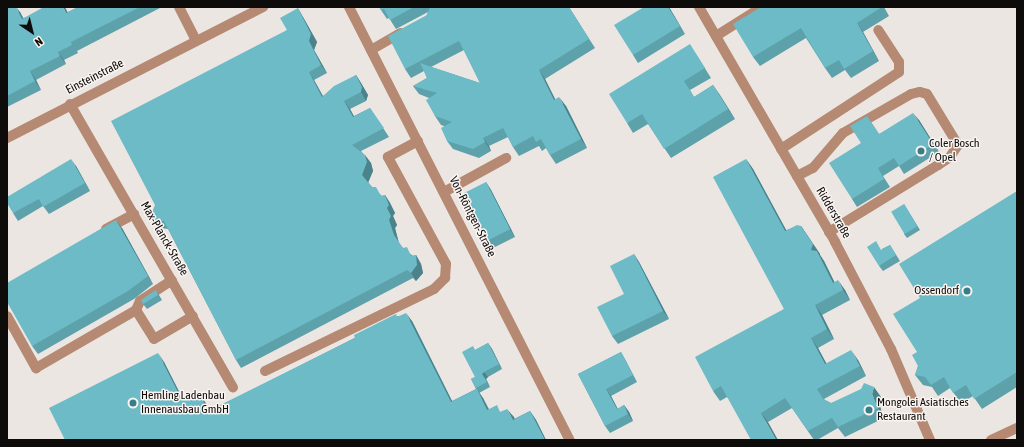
<!DOCTYPE html>
<html>
<head>
<meta charset="utf-8">
<style>
  body { margin:0 }
  #map { position:relative; width:1024px; height:447px; overflow:hidden; background:#ece6e3; font-family:"Asap Condensed",sans-serif }
  div>[style] { position:absolute }
  [style*='--x'] { left:calc(var(--x)*1px); top:calc(var(--y)*1px); width:calc(var(--w)*1px); rotate:calc(var(--a)*1deg) }
  .minor>* { height:10px; margin:-5px; padding:0 5px; transform-origin:5px; border-radius:5px; background:#b58972 }
  .wall>* { inset:0; background:#5da1ab }
  .shaded-wall>* { inset:0; background:#4c838b }
  .building>* { inset:0; background:#6cbbc7; transform-origin:0 0 }
  .dots>* { width:11px; height:11px; translate:-50% -50%; box-sizing:border-box; border:2px solid #faf4f1; border-radius:50% }
  span { translate:-50% -50%; white-space:nowrap; text-align:center; line-height:1.15; -webkit-text-stroke:3px #faf4f1; paint-order:stroke }
  .street-label { font-size:12px; color:#0e0c0b }
  .poi-label { font-size:12px; color:#0e0c0b }
  .left { translate:0 -50%; text-align:left }
  .right { translate:-100% -50%; text-align:right }
  .frame { position:absolute; inset:0; border:8px solid #0e0c0b; pointer-events:none }
  .north { position:absolute; left:12px; top:12px; width:40px; height:40px; -webkit-text-stroke:3px #faf4f1; paint-order:stroke; rotate:145deg; font-size:11px; font-weight:700; line-height:16px; text-align:center; color:#0e0c0b }
  .north::after { content:''; display:block; margin:auto; width:14px; height:18px; background:#0e0c0b; clip-path:polygon(50% 0,100% 100%,50% 72%,0 100%) }
</style>
</head>
<body>
<div id="map">
  <div class="minor">
    <div style="--x:179;--y:7;--w:38;--a:63"></div>
    <div style="--x:349;--y:7;--w:486;--a:63"></div>
    <div style="--x:699;--y:7;--w:272;--a:59.9"></div>
    <div style="--x:835;--y:242;--w:121;--a:62.4"></div>
    <div style="--x:891;--y:349;--w:99;--a:66.8"></div>
    <div style="--x:716;--y:36;--w:54;--a:-32.2"></div>
    <div style="--x:371;--y:50;--w:34;--a:-30"></div>
    <div style="--x:70;--y:104;--w:327;--a:60.1"></div>
    <div style="--x:7;--y:138;--w:288;--a:-27.1"></div>
    <div style="--x:781;--y:149;--w:141;--a:-33.1"></div>
    <div style="--x:899;--y:72;--w:10;--a:-90"></div>
    <div style="--x:899;--y:62;--w:38;--a:-123"></div>
    <div style="--x:797;--y:176;--w:18;--a:-27"></div>
    <div style="--x:813;--y:168;--w:46;--a:-49.4"></div>
    <div style="--x:843;--y:133;--w:78;--a:-29.8"></div>
    <div style="--x:911;--y:94;--w:9;--a:-13"></div>
    <div style="--x:920;--y:92;--w:7;--a:16"></div>
    <div style="--x:927;--y:94;--w:60;--a:58.7"></div>
    <div style="--x:958;--y:145;--w:14;--a:124"></div>
    <div style="--x:950;--y:157;--w:14;--a:146"></div>
    <div style="--x:938;--y:165;--w:128;--a:148.4"></div>
    <div style="--x:444;--y:192;--w:71;--a:-28.7"></div>
    <div style="--x:106;--y:229;--w:32;--a:-28"></div>
    <div style="--x:136;--y:310;--w:34;--a:58"></div>
    <div style="--x:154;--y:339;--w:45;--a:-30.5"></div>
    <div style="--x:7;--y:316;--w:60;--a:60.9"></div>
    <div style="--x:36;--y:368;--w:116;--a:-30.1"></div>
    <div style="--x:136;--y:310;--w:10;--a:-66"></div>
    <div style="--x:140;--y:301;--w:38;--a:-33"></div>
    <div style="--x:265;--y:371;--w:188;--a:-25.9"></div>
    <div style="--x:434;--y:289;--w:16;--a:-45"></div>
    <div style="--x:445;--y:278;--w:14;--a:-86"></div>
    <div style="--x:446;--y:264;--w:122;--a:-118.5"></div>
    <div style="--x:388;--y:157;--w:34;--a:-28"></div>
    <div style="--x:991;--y:440;--w:29;--a:-25"></div>
  </div>
  <div class="wall">
    <div style="clip-path:polygon(7px 7px,20px 12px,23px 18px,68px 12px,78px 7px,159px 7px,160px 8px,77px 51px,78px 53px,64px 60px,66px 64px,36px 80px,41px 90px,7px 107px)"></div>
    <div style="clip-path:polygon(evenodd,379px 7px,569px 7px,595px 48px,545px 79px,555px 99px,566px 106px,587px 148px,556px 164px,550px 155px,546px 148px,542px 151px,539px 146px,519px 156px,513px 147px,508px 137px,489px 146px,491px 151px,479px 158px,453px 149px,447px 141px,444px 126px,441px 125px,435px 116px,429px 98px,419px 94px,413px 86px,427px 78px,424px 71px,411px 78px,405px 69px,428px 12px,396px 29px,389px 18px,387px 19px,379px 7px,464px 50px,480px 83px,431px 67px,464px 50px)"></div>
    <div style="clip-path:polygon(644px 7px,669px 7px,685px 34px,638px 63px,633px 55px)"></div>
    <div style="clip-path:polygon(761px 7px,884px 7px,889px 16px,863px 32px,879px 61px,851px 78px,845px 70px,832px 78px,825px 68px,806px 38px,760px 66px,753px 57px)"></div>
    <div style="clip-path:polygon(303px 17px,317px 42px,314px 50px,327px 73px,314px 80px,323px 96px,356px 75px,361px 83px,368px 95px,366px 101px,350px 109px,354px 116px,370px 108px,389px 137px,361px 151px,371px 163px,373px 171px,368px 182px,372px 187px,382px 196px,385px 195px,390px 203px,395px 213px,393px 216px,397px 225px,395px 228px,399px 243px,403px 248px,413px 256px,416px 255px,421px 264px,423px 273px,416px 281px,413px 278px,241px 368px,236px 360px,168px 229px,160px 228px,154px 220px,287px 30px)"></div>
    <div style="clip-path:polygon(696px 54px,711px 78px,690px 90px,694px 97px,713px 85px,735px 119px,671px 158px,648px 124px,633px 133px,627px 123px)"></div>
    <div style="clip-path:polygon(867px 116px,879px 134px,919px 120px,939px 152px,904px 174px,899px 166px,883px 176px,890px 187px,857px 207px,852px 199px,861px 143px)"></div>
    <div style="clip-path:polygon(746px 159px,753px 169px,786px 230px,801px 226px,820px 254px,820px 255px,824px 261px,834px 282px,845px 290px,850px 300px,822px 315px,834px 339px,818px 348px,826px 363px,858px 360px,866px 376px,824px 399px,825px 400px,831px 403px,881px 397px,879px 404px,884px 418px,845px 437px,838px 428px,817px 440px,814px 440px,792px 408px,768px 422px,727px 397px,720px 401px,713px 391px,784px 309px)"></div>
    <div style="clip-path:polygon(76px 166px,90px 191px,49px 214px,43px 206px,18px 221px,13px 213px)"></div>
    <div style="clip-path:polygon(486px 182px,491px 190px,515px 237px,493px 248px,488px 240px)"></div>
    <div style="clip-path:polygon(1017px 191px,1017px 387px,982px 409px,973px 396px,961px 403px,950px 388px,938px 396px,932px 387px,923px 385px,915px 375px,918px 366px,917px 352px,920px 298px)"></div>
    <div style="clip-path:polygon(904px 204px,920px 230px,907px 238px,904px 234px)"></div>
    <div style="clip-path:polygon(122px 228px,153px 284px,134px 299px,38px 354px,32px 346px)"></div>
    <div style="clip-path:polygon(890px 245px,900px 261px,883px 271px,879px 266px,882px 249px)"></div>
    <div style="clip-path:polygon(634px 254px,639px 262px,669px 319px,618px 344px,612px 336px,624px 294px)"></div>
    <div style="clip-path:polygon(156px 290px,162px 300px,147px 309px,143px 304px)"></div>
    <div style="clip-path:polygon(398px 316px,412px 321px,452px 401px,476px 389px,471px 379px,475px 377px,475px 350px,488px 343px,492px 349px,502px 369px,488px 377px,486px 379px,490px 387px,479px 393px,483px 398px,489px 409px,501px 412px,514px 417px,514px 419px,530px 411px,536px 420px,546px 440px,65px 440px,164px 362px,183px 400px,203px 399px,209px 408px,210px 411px)"></div>
    <div style="clip-path:polygon(621px 352px,625px 359px,637px 382px,611px 396px,618px 409px,624px 405px,629px 412px,633px 421px,610px 433px,605px 426px,578px 374px)"></div>
  </div>
  <div class="shaded-wall">
    <div style="clip-path:polygon(16px 7px,20px 12px,28px 27px,22px 19px)"></div>
    <div style="clip-path:polygon(63px 7px,65px 7px,72px 21px,66px 13px)"></div>
    <div style="clip-path:polygon(668px 7px,669px 7px,685px 34px,680px 26px)"></div>
    <div style="clip-path:polygon(298px 8px,303px 17px,317px 42px,314px 50px,327px 73px,321px 65px,309px 41px)"></div>
    <div style="clip-path:polygon(857px 23px,863px 32px,879px 61px,873px 51px)"></div>
    <div style="clip-path:polygon(58px 52px,64px 60px,66px 64px,60px 56px)"></div>
    <div style="clip-path:polygon(539px 70px,545px 79px,560px 109px,554px 100px)"></div>
    <div style="clip-path:polygon(30px 71px,36px 80px,41px 90px,35px 81px)"></div>
    <div style="clip-path:polygon(309px 72px,314px 80px,328px 106px,322px 97px)"></div>
    <div style="clip-path:polygon(356px 75px,361px 83px,368px 95px,366px 101px,361px 92px)"></div>
    <div style="clip-path:polygon(713px 85px,720px 95px,735px 119px,728px 109px)"></div>
    <div style="clip-path:polygon(559px 97px,566px 106px,587px 148px,581px 139px)"></div>
    <div style="clip-path:polygon(344px 101px,350px 109px,358px 125px,353px 117px)"></div>
    <div style="clip-path:polygon(913px 113px,919px 120px,939px 152px,933px 144px)"></div>
    <div style="clip-path:polygon(483px 138px,489px 146px,491px 151px,485px 142px)"></div>
    <div style="clip-path:polygon(365px 155px,371px 163px,373px 171px,368px 183px,362px 175px)"></div>
    <div style="clip-path:polygon(71px 159px,76px 166px,90px 191px,85px 183px)"></div>
    <div style="clip-path:polygon(746px 159px,753px 169px,792px 241px,785px 231px)"></div>
    <div style="clip-path:polygon(486px 182px,491px 190px,515px 237px,510px 229px)"></div>
    <div style="clip-path:polygon(385px 195px,390px 203px,395px 213px,393px 216px,397px 225px,395px 228px,399px 244px,394px 235px,389px 220px)"></div>
    <div style="clip-path:polygon(116px 220px,122px 228px,153px 284px,148px 276px)"></div>
    <div style="clip-path:polygon(801px 226px,820px 254px,820px 255px,824px 261px,840px 293px,811px 250px)"></div>
    <div style="clip-path:polygon(634px 254px,639px 262px,669px 319px,663px 311px)"></div>
    <div style="clip-path:polygon(416px 255px,421px 264px,423px 273px,416px 281px,411px 273px)"></div>
    <div style="clip-path:polygon(838px 280px,845px 290px,850px 300px,843px 290px)"></div>
    <div style="clip-path:polygon(815px 305px,822px 315px,834px 339px,827px 329px)"></div>
    <div style="clip-path:polygon(406px 313px,412px 321px,457px 411px,451px 402px)"></div>
    <div style="clip-path:polygon(811px 338px,818px 348px,832px 374px,825px 364px)"></div>
    <div style="clip-path:polygon(488px 343px,492px 349px,502px 369px,499px 364px)"></div>
    <div style="clip-path:polygon(851px 350px,858px 360px,866px 376px,860px 366px)"></div>
    <div style="clip-path:polygon(158px 353px,164px 362px,188px 409px,182px 400px)"></div>
    <div style="clip-path:polygon(484px 372px,488px 377px,486px 379px,490px 387px,487px 382px,482px 374px)"></div>
    <div style="clip-path:polygon(874px 387px,881px 397px,879px 404px,884px 418px,878px 408px,872px 394px)"></div>
    <div style="clip-path:polygon(477px 389px,483px 398px,493px 419px,487px 410px)"></div>
    <div style="clip-path:polygon(606px 389px,611px 396px,621px 416px,617px 409px)"></div>
    <div style="clip-path:polygon(203px 399px,209px 408px,213px 421px,206px 412px)"></div>
    <div style="clip-path:polygon(624px 405px,629px 412px,633px 421px,628px 414px)"></div>
    <div style="clip-path:polygon(507px 409px,514px 417px,519px 428px,513px 420px)"></div>
    <div style="clip-path:polygon(530px 411px,536px 420px,546px 440px,545px 440px)"></div>
    <div style="clip-path:polygon(761px 413px,768px 422px,778px 440px,776px 440px)"></div>
  </div>
  <div class="building">
    <div style="clip-path:polygon(7px 7px,16px 7px,22px 19px,42px 8px,42px 7px,63px 7px,66px 13px,78px 7px,140px 7px,71px 42px,72px 45px,58px 52px,60px 56px,30px 71px,35px 81px,7px 96px)"></div>
    <div style="clip-path:polygon(379px 7px,414px 7px,390px 20px,384px 9px,381px 10px)"></div>
    <div style="clip-path:polygon(430px 7px,569px 7px,589px 39px,539px 70px,554px 100px,559px 97px,581px 139px,550px 155px,541px 139px,536px 142px,533px 136px,513px 147px,503px 128px,483px 138px,485px 142px,473px 149px,447px 141px,441px 128px,452px 122px,435px 116px,426px 100px,437px 93px,413px 86px,427px 78px,420px 63px,480px 83px,459px 41px,405px 69px,388px 36px,427px 15px)"></div>
    <div style="clip-path:polygon(644px 7px,668px 7px,680px 26px,633px 55px,614px 25px)"></div>
    <div style="clip-path:polygon(761px 7px,882px 7px,857px 23px,873px 51px,844px 69px,839px 60px,825px 68px,801px 28px,753px 57px,733px 24px)"></div>
    <div style="clip-path:polygon(298px 8px,311px 34px,309px 41px,321px 65px,309px 72px,322px 97px,334px 86px,356px 75px,362px 87px,361px 92px,344px 101px,353px 117px,370px 108px,384px 128px,352px 145px,365px 155px,367px 162px,362px 175px,372px 187px,376px 187px,381px 196px,385px 195px,389px 205px,387px 208px,391px 216px,389px 220px,394px 235px,403px 248px,407px 247px,411px 256px,416px 255px,417px 265px,411px 273px,407px 270px,236px 360px,164px 221px,154px 220px,151px 215px,155px 205px,111px 121px,287px 30px,280px 18px)"></div>
    <div style="clip-path:polygon(690px 44px,705px 68px,684px 81px,694px 97px,713px 85px,728px 109px,664px 149px,642px 114px,627px 123px,609px 94px)"></div>
    <div style="clip-path:polygon(913px 113px,933px 144px,899px 166px,894px 158px,878px 168px,884px 179px,852px 199px,829px 163px,861px 143px,850px 126px,867px 116px,879px 134px)"></div>
    <div style="clip-path:polygon(71px 159px,85px 183px,43px 207px,39px 199px,13px 213px,7px 203px,7px 197px)"></div>
    <div style="clip-path:polygon(746px 159px,785px 231px,797px 225px,801px 226px,813px 244px,811px 250px,817px 251px,833px 283px,838px 280px,843px 290px,815px 305px,827px 329px,811px 338px,825px 364px,851px 350px,860px 366px,817px 389px,823px 399px,831px 403px,861px 389px,864px 383px,874px 387px,872px 394px,878px 408px,838px 427px,832px 418px,808px 431px,785px 398px,761px 413px,776px 440px,751px 440px,721px 386px,713px 391px,695px 357px,784px 309px,713px 177px)"></div>
    <div style="left:486px;top:182px;width:53px;height:25px;rotate:63deg"></div>
    <div style="clip-path:polygon(1017px 191px,1017px 372px,974px 399px,966px 385px,953px 393px,944px 377px,931px 385px,925px 377px,915px 375px,918px 366px,912px 355px,917px 352px,893px 314px,920px 298px,899px 264px)"></div>
    <div style="left:904px;top:204px;width:26px;height:15px;rotate:59deg"></div>
    <div style="clip-path:polygon(116px 220px,148px 276px,128px 291px,32px 346px,7px 302px,7px 283px)"></div>
    <div style="clip-path:polygon(876px 241px,881px 250px,890px 245px,896px 255px,879px 266px,867px 247px)"></div>
    <div style="clip-path:polygon(634px 254px,663px 311px,612px 336px,597px 307px,624px 294px,610px 266px)"></div>
    <div style="clip-path:polygon(156px 290px,158px 295px,143px 304px,141px 300px)"></div>
    <div style="clip-path:polygon(406px 313px,451px 402px,477px 389px,487px 410px,497px 405px,500px 412px,507px 409px,513px 420px,530px 411px,545px 440px,65px 440px,49px 408px,158px 353px,182px 400px,193px 395px,199px 395px,203px 399px,206px 412px,355px 338px,354px 335px,396px 314px,397px 317px)"></div>
    <div style="clip-path:polygon(488px 343px,499px 364px,484px 372px,482px 374px,487px 382px,476px 388px,471px 379px,475px 377px,462px 352px,473px 346px,475px 350px)"></div>
    <div style="clip-path:polygon(621px 352px,633px 375px,606px 389px,617px 409px,624px 405px,628px 414px,605px 426px,578px 374px)"></div>
  </div>
  <div class="dots">
    <div style="left:921px;top:151px;background:#377e88"></div>
    <div style="left:967px;top:291px;background:#377e88"></div>
    <div style="left:133px;top:403px;background:#377e88"></div>
    <div style="left:869px;top:410px;background:#377e88"></div>
  </div>
  <div class="street-label">
    <span style="left:95px;top:77px;rotate:-27deg">Einsteinstraße</span>
    <span style="left:833px;top:213px;rotate:60deg">Ridderstraße</span>
    <span style="left:472px;top:217px;rotate:63deg">Von-Röntgen-Straße</span>
    <span style="left:164px;top:239px;rotate:60deg">Max-Planck-Straße</span>
  </div>
  <div class="poi-label">
    <span class="left" style="left:929px;top:151px">Coler Bosch<br>/ Opel</span>
    <span class="right" style="left:959px;top:291px">Ossendorf</span>
    <span class="left" style="left:141px;top:403px">Hemling Ladenbau<br>Innenausbau GmbH</span>
    <span class="left" style="left:877px;top:410px">Mongolei Asiatisches<br>Restaurant</span>
  </div>
  <div class="frame"></div>
  <div class="north">N</div>
</div>
</body>
</html>
